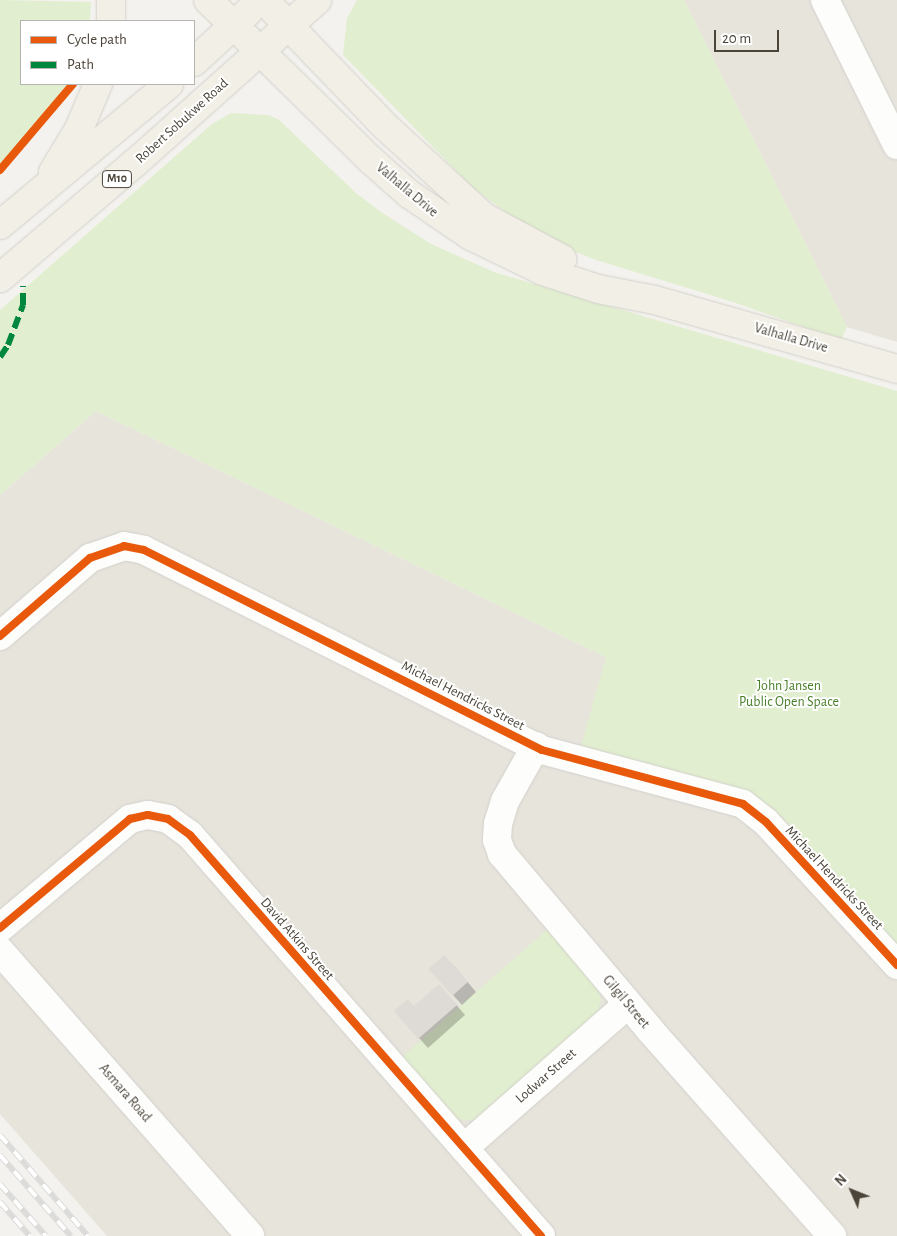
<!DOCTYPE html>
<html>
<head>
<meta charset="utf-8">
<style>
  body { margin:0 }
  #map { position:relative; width:897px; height:1236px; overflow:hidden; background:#f4f2ee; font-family:"Alegreya Sans",sans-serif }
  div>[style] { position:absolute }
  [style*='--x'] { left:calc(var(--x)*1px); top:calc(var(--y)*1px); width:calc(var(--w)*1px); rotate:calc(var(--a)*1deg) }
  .residential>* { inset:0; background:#e7e4dc }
  .green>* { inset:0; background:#e1eecf }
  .shadow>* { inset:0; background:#0003 }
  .building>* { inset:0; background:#dedbd6; transform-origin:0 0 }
  .roads { filter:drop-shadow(0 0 1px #d2d0cb) drop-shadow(0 0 1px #d2d0cb) }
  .minor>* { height:28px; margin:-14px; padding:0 14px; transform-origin:14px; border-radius:14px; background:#fdfdfc }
  .major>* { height:28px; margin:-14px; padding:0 14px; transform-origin:14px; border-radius:14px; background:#f2efe6 }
  .rail>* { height:5.5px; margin-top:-2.75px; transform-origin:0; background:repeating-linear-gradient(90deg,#fff 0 11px,#dbdbda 0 22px); box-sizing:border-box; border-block:1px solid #dbdbda }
  .quiet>* { height:6px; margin-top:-3px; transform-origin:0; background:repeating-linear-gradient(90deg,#00873e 0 12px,transparent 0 18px) }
  .cycleway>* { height:8px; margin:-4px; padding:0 4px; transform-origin:4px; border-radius:4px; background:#e8590c }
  span { translate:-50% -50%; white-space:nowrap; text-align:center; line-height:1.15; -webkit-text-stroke:4px #fff; paint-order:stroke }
  .shield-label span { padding:1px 4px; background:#fff; border:1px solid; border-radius:4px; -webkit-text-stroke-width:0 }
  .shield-label { font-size:12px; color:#4b4439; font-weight:700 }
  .street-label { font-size:14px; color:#4b4439 }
  .park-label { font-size:14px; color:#4a7f2a }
  .legend { position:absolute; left:20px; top:20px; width:175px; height:65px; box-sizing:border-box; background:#fff; border:1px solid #b7b4b0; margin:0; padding:6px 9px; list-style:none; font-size:15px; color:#4b4439 }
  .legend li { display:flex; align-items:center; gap:10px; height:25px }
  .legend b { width:25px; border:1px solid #b7b4b0 }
  .north { position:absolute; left:827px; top:1166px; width:50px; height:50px; -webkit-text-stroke:4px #fff; paint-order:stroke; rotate:314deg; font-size:14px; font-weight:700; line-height:20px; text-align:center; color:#4b4439 }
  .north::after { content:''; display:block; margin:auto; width:18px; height:22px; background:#4b4439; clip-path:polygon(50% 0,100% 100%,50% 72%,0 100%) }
  .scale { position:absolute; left:714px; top:30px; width:65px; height:22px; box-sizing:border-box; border:2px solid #4b4439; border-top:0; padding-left:6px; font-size:15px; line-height:18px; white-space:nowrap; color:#4b4439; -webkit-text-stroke:4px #fff; paint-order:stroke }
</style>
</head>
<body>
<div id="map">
  <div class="residential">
    <div style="clip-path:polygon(684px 0,897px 0,897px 342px,847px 327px)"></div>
    <div style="clip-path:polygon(96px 411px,606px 657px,897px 967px,897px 1236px,107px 1236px,0 1114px,0 495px)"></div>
  </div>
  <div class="green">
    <div style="clip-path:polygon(0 0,91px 2px,90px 21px,21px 21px,21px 84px,70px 84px,0 167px)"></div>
    <div style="clip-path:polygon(357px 0,684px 0,847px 327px,841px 340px,733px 302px,593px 259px,562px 246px,516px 220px,472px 187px,343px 55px,347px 18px)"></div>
    <div style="clip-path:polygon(231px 113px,268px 115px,278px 119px,356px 193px,381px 212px,431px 244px,494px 272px,897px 391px,897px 951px,761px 803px,580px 750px,606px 657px,96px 411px,0 495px,0 310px,212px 124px)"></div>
    <div style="clip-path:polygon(549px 928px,596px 983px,601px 999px,596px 1018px,476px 1121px,457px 1119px,399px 1060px)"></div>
  </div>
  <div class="shadow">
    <div style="clip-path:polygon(454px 966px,476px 992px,462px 1005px,453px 995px)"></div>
    <div style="clip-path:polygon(448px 995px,465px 1015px,428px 1048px,419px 1038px,414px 1007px)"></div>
  </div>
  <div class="building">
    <div style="left:444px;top:955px;width:36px;height:21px;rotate:48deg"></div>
    <div style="clip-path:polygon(439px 984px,457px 1005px,418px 1039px,394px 1011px,408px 999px,414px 1006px)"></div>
  </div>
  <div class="roads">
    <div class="minor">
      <div style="--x:825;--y:0;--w:162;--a:63.6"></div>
      <div style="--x:0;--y:636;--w:119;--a:-40.9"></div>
      <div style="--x:90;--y:558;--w:36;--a:-19"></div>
      <div style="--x:124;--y:546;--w:20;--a:11"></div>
      <div style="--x:144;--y:550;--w:445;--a:26.7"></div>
      <div style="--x:542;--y:750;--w:208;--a:15"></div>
      <div style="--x:743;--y:804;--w:29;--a:38"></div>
      <div style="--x:766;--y:822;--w:194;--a:47.5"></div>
      <div style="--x:536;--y:746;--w:63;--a:119.4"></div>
      <div style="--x:505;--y:801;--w:24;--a:107"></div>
      <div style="--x:498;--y:824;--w:16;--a:94"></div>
      <div style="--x:497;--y:840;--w:15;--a:70"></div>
      <div style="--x:502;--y:854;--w:230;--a:49.9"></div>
      <div style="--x:650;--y:1030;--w:275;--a:48.5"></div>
      <div style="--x:0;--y:928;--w:170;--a:-40"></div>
      <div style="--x:130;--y:819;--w:18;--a:-13"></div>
      <div style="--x:148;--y:815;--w:20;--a:11"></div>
      <div style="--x:168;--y:819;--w:27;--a:36"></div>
      <div style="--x:190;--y:835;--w:533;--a:48.8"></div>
      <div style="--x:0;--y:951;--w:379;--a:48.7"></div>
      <div style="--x:464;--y:1148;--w:218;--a:-41.3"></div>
    </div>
    <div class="major">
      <div style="--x:208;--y:0;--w:230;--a:44.5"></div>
      <div style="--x:372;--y:161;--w:50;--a:41.7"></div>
      <div style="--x:409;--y:194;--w:75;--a:34.1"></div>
      <div style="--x:471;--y:236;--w:80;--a:25.9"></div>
      <div style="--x:543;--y:271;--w:58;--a:18.1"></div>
      <div style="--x:598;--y:289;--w:58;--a:10.9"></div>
      <div style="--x:655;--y:300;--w:252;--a:15.9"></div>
      <div style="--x:264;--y:0;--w:176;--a:46.2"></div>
      <div style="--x:386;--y:127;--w:133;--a:42.6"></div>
      <div style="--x:484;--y:217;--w:89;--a:28.3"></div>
      <div style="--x:111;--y:21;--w:21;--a:-90"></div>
      <div style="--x:194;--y:62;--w:74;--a:-42.8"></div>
      <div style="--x:53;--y:172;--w:50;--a:-58.8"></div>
      <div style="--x:79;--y:129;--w:49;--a:-67.1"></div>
      <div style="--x:0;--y:225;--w:220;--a:-39.8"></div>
      <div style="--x:0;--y:278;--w:179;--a:-40.5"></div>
      <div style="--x:136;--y:162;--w:243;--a:-41.8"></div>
    </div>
  </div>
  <div class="rail">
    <div style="--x:0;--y:1135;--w:134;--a:48.9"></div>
    <div style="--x:0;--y:1155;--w:108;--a:48.8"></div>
    <div style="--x:0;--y:1184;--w:69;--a:48.5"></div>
    <div style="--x:0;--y:1202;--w:45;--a:48.6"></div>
  </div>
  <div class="quiet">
    <div style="--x:0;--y:357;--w:14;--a:-56"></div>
    <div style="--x:8;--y:345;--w:43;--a:-69.4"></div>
    <div style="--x:23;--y:305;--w:19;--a:-90"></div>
  </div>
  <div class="cycleway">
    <div style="--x:0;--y:170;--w:113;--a:-49.7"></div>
    <div style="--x:0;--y:636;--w:119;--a:-40.9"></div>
    <div style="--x:90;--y:558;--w:36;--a:-19"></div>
    <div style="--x:124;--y:546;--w:20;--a:11"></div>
    <div style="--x:144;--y:550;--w:445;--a:26.7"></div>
    <div style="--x:542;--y:750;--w:208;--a:15"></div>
    <div style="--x:743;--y:804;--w:29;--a:38"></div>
    <div style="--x:766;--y:822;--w:194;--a:47.5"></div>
    <div style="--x:0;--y:928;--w:170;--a:-40"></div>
    <div style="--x:130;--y:819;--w:18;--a:-13"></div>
    <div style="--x:148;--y:815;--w:20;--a:11"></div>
    <div style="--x:168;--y:819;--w:27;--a:36"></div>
    <div style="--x:190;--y:835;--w:533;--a:48.8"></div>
  </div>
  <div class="shield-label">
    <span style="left:117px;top:179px">M10</span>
  </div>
  <div class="street-label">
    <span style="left:182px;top:121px;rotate:-42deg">Robert Sobukwe Road</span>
    <span style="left:407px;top:190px;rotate:40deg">Valhalla Drive</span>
    <span style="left:791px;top:338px;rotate:16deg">Valhalla Drive</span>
    <span style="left:463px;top:696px;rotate:27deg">Michael Hendricks Street</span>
    <span style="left:834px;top:878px;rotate:47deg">Michael Hendricks Street</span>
    <span style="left:297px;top:939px;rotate:49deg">David Atkins Street</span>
    <span style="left:626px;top:1002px;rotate:50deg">Gilgil Street</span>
    <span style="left:546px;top:1076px;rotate:-41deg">Lodwar Street</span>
    <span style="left:125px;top:1093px;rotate:49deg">Asmara Road</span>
  </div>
  <div class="park-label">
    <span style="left:789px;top:694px">John Jansen<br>Public Open Space</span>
  </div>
  <ul class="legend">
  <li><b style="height:6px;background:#e8590c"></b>Cycle path</li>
  <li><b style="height:6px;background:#00873e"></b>Path</li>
  </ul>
  <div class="north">N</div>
  <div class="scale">20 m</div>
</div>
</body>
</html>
